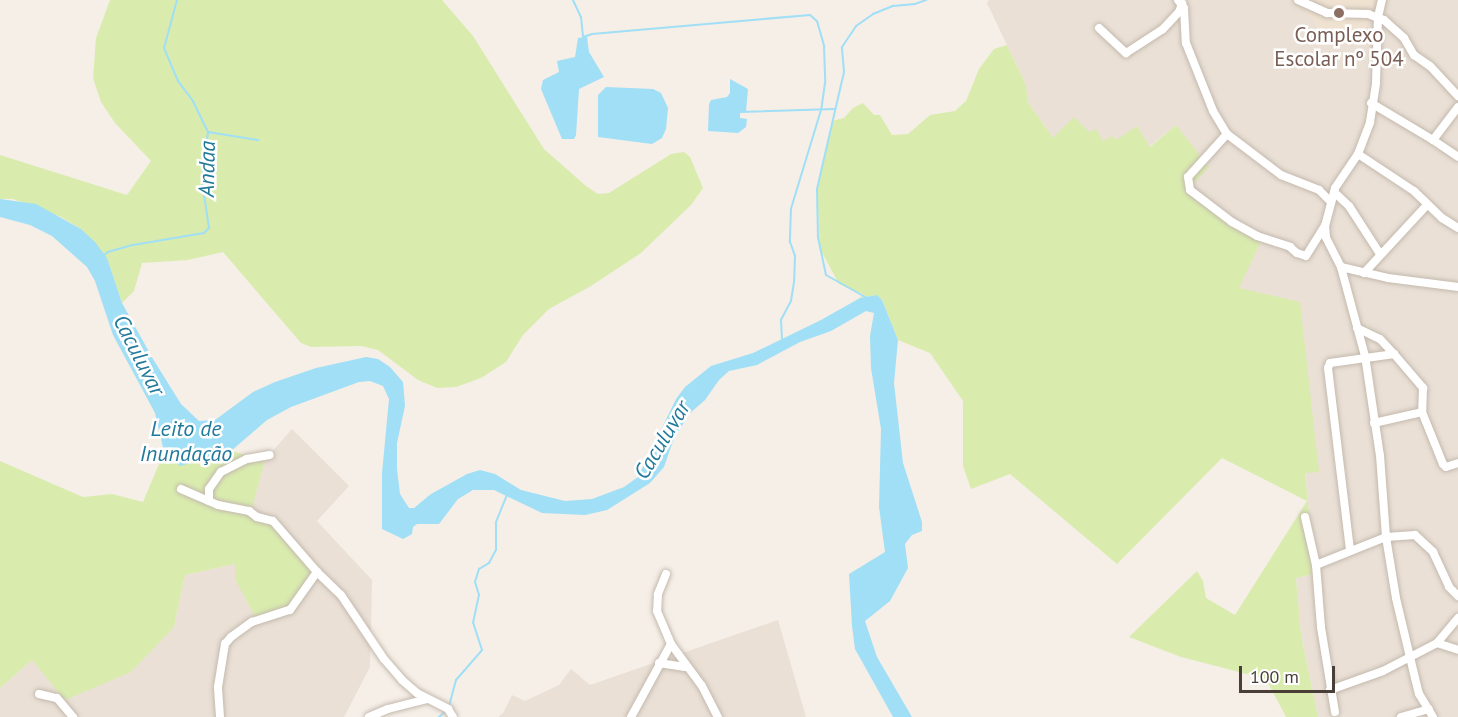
<!DOCTYPE html>
<html>
<head>
<meta charset="utf-8">
<style>
  body { margin:0 }
  #map { position:relative; width:1458px; height:717px; overflow:hidden; background:#f5efe8; font-family:"PT Sans",sans-serif }
  div>[style] { position:absolute }
  [style*='--x'] { left:calc(var(--x)*1px); top:calc(var(--y)*1px); width:calc(var(--w)*1px); rotate:calc(var(--a)*1deg) }
  .residential>* { inset:0; background:#eae0d6 }
  .education>* { inset:0; background:#efe2d1 }
  .green>* { inset:0; background:#d9ecae }
  .water>* { inset:0; background:#a0dff6 }
  .stream>* { height:2px; margin:-1px; padding:0 1px; transform-origin:1px; border-radius:1px; background:#a0dff6 }
  .roads { filter:drop-shadow(0 0 2px #c4b9ad) drop-shadow(0 0 2px #c4b9ad) }
  .minor>* { height:8px; margin:-4px; padding:0 4px; transform-origin:4px; border-radius:4px; background:#fff }
  .dots>* { width:16px; height:16px; translate:-50% -50%; box-sizing:border-box; border:3px solid #fff; border-radius:50% }
  span { translate:-50% -50%; white-space:nowrap; text-align:center; line-height:1.15; -webkit-text-stroke:5px #fff; paint-order:stroke }
  .education-label { font-size:21px; color:#785e54 }
  .water-label { font-size:22px; color:#227a9b; font-style:italic }
  .scale { position:absolute; left:1239px; top:666px; width:96px; height:27px; box-sizing:border-box; border:3px solid #493f36; border-top:0; padding-left:8px; font-size:18px; line-height:21px; white-space:nowrap; color:#493f36; -webkit-text-stroke:4px #fff; paint-order:stroke }
</style>
</head>
<body>
<div id="map">
  <div class="residential">
    <div style="clip-path:polygon(989px 0,1458px 0,1458px 717px,1318px 717px,1301px 635px,1296px 578px,1315px 574px,1305px 472px,1319px 472px,1239px 289px,1224px 213px,1191px 187px,1176px 125px,1149px 147px,1115px 140px,1103px 141px,1089px 132px,1053px 138px,1028px 102px,1026px 85px,987px 3px)"></div>
    <div style="clip-path:polygon(292px 429px,349px 486px,317px 521px,372px 580px,370px 667px,344px 717px,0 717px,0 688px,32px 660px,174px 627px,185px 575px,235px 564px,265px 460px)"></div>
    <div style="clip-path:polygon(778px 620px,806px 717px,498px 717px,503px 713px,512px 695px,525px 701px,559px 685px,571px 669px,590px 685px)"></div>
  </div>
  <div class="education">
    <div style="clip-path:polygon(1299px 0,1375px 0,1360px 46px,1317px 27px)"></div>
  </div>
  <div class="green">
    <div style="clip-path:polygon(110px 0,442px 0,473px 36px,544px 149px,586px 186px,598px 194px,609px 193px,671px 154px,684px 152px,690px 157px,703px 188px,691px 205px,641px 253px,591px 286px,549px 309px,523px 335px,506px 362px,481px 378px,456px 387px,437px 388px,418px 380px,378px 350px,361px 346px,311px 347px,301px 343px,223px 252px,188px 260px,142px 263px,134px 291px,122px 303px,107px 258px,81px 229px,61px 217px,13px 199px,0 199px,0 155px,127px 195px,151px 161px,115px 123px,101px 102px,93px 78px,96px 38px)"></div>
    <div style="clip-path:polygon(1007px 45px,1026px 85px,1028px 102px,1053px 138px,1074px 117px,1089px 132px,1096px 129px,1103px 141px,1113px 136px,1116px 140px,1137px 126px,1150px 147px,1176px 125px,1209px 167px,1191px 187px,1224px 213px,1263px 237px,1239px 288px,1300px 302px,1319px 472px,1305px 473px,1315px 574px,1296px 578px,1301px 635px,1318px 717px,1286px 717px,1266px 679px,1181px 657px,1129px 637px,1197px 571px,1203px 581px,1206px 598px,1235px 615px,1307px 501px,1222px 458px,1117px 564px,1010px 474px,971px 489px,963px 466px,963px 401px,930px 353px,898px 340px,882px 300px,877px 295px,860px 298px,863px 294px,839px 284px,820px 249px,817px 189px,832px 121px,844px 118px,853px 108px,863px 103px,874px 115px,880px 115px,892px 135px,908px 134px,930px 115px,955px 111px,966px 101px,979px 69px,994px 49px)"></div>
    <div style="clip-path:polygon(231px 451px,265px 460px,251px 512px,269px 519px,317px 572px,290px 610px,257px 620px,235px 579px,235px 564px,185px 575px,174px 627px,131px 672px,65px 700px,32px 660px,0 688px,0 461px,83px 497px,112px 494px,143px 502px,164px 452px,180px 465px)"></div>
  </div>
  <div class="water">
    <div style="clip-path:polygon(587px 37px,589px 52px,604px 77px,579px 89px,576px 135px,574px 139px,562px 139px,541px 89px,543px 80px,559px 72px,557px 61px,575px 57px,578px 38px)"></div>
    <div style="clip-path:polygon(730px 79px,748px 89px,746px 112px,740px 112px,740px 118px,747px 119px,746px 127px,738px 133px,708px 131px,709px 104px,711px 100px,727px 97px,730px 93px)"></div>
    <div style="clip-path:polygon(606px 87px,653px 89px,661px 93px,668px 108px,666px 129px,662px 138px,652px 144px,598px 137px,598px 95px)"></div>
    <div style="clip-path:polygon(0 199px,36px 204px,81px 229px,95px 242px,107px 258px,122px 303px,153px 359px,181px 404px,199px 421px,215px 420px,253px 392px,275px 382px,316px 368px,366px 357px,378px 359px,390px 367px,403px 382px,405px 406px,397px 443px,397px 469px,400px 494px,409px 508px,414px 508px,431px 494px,467px 474px,480px 470px,495px 474px,521px 490px,565px 501px,592px 499px,624px 487px,638px 477px,676px 399px,685px 387px,711px 366px,753px 353px,821px 320px,860px 298px,877px 295px,882px 300px,898px 340px,894px 383px,903px 463px,922px 522px,922px 531px,912px 535px,905px 544px,908px 568px,890px 601px,865px 621px,877px 657px,912px 717px,893px 717px,855px 649px,852px 626px,849px 574px,885px 552px,879px 507px,881px 429px,871px 368px,870px 336px,874px 313px,866px 311px,831px 331px,800px 342px,757px 365px,729px 371px,719px 380px,705px 400px,689px 414px,673px 441px,664px 467px,650px 483px,607px 510px,585px 515px,542px 513px,494px 490px,473px 490px,458px 499px,439px 524px,417px 524px,413px 527px,412px 534px,403px 539px,382px 529px,382px 473px,389px 399px,383px 386px,370px 381px,359px 382px,291px 407px,267px 420px,231px 451px,180px 466px,164px 452px,155px 413px,113px 335px,95px 281px,87px 267px,52px 236px,30px 225px,0 217px)"></div>
  </div>
  <div class="stream">
    <div style="--x:573;--y:0;--w:19;--a:65"></div>
    <div style="--x:581;--y:17;--w:20;--a:84"></div>
    <div style="--x:583;--y:37;--w:9;--a:-18"></div>
    <div style="--x:592;--y:34;--w:219;--a:-5"></div>
    <div style="--x:810;--y:15;--w:9;--a:41"></div>
    <div style="--x:817;--y:21;--w:26;--a:74"></div>
    <div style="--x:824;--y:46;--w:37;--a:88"></div>
    <div style="--x:825;--y:83;--w:27;--a:98"></div>
    <div style="--x:821;--y:110;--w:103;--a:106.9"></div>
    <div style="--x:791;--y:209;--w:33;--a:92"></div>
    <div style="--x:790;--y:242;--w:15;--a:70"></div>
    <div style="--x:795;--y:256;--w:26;--a:92"></div>
    <div style="--x:794;--y:282;--w:19;--a:99"></div>
    <div style="--x:791;--y:301;--w:21;--a:118"></div>
    <div style="--x:781;--y:320;--w:19;--a:87"></div>
    <div style="--x:740;--y:112;--w:95;--a:-1.8"></div>
    <div style="--x:208;--y:132;--w:51;--a:9.1"></div>
    <div style="--x:103;--y:256;--w:6;--a:-39"></div>
    <div style="--x:108;--y:252;--w:26;--a:-16"></div>
    <div style="--x:133;--y:245;--w:72;--a:-9.6"></div>
    <div style="--x:204;--y:233;--w:7;--a:-45"></div>
    <div style="--x:209;--y:228;--w:48;--a:-98.5"></div>
    <div style="--x:202;--y:181;--w:49;--a:-83"></div>
    <div style="--x:208;--y:132;--w:34;--a:-116"></div>
    <div style="--x:193;--y:101;--w:25;--a:-127"></div>
    <div style="--x:178;--y:81;--w:36;--a:-113"></div>
    <div style="--x:164;--y:48;--w:50;--a:-74.8"></div>
    <div style="--x:867;--y:298;--w:47;--a:-150.7"></div>
    <div style="--x:826;--y:275;--w:38;--a:-102"></div>
    <div style="--x:818;--y:238;--w:49;--a:-91.2"></div>
    <div style="--x:817;--y:189;--w:120;--a:-77"></div>
    <div style="--x:844;--y:72;--w:25;--a:-95"></div>
    <div style="--x:842;--y:47;--w:25;--a:-56"></div>
    <div style="--x:856;--y:26;--w:21;--a:-35"></div>
    <div style="--x:873;--y:14;--w:22;--a:-22"></div>
    <div style="--x:893;--y:6;--w:22;--a:-5"></div>
    <div style="--x:915;--y:4;--w:12;--a:-20"></div>
    <div style="--x:449;--y:706;--w:27;--a:-75"></div>
    <div style="--x:456;--y:680;--w:40;--a:-49"></div>
    <div style="--x:482;--y:650;--w:28;--a:-108"></div>
    <div style="--x:473;--y:623;--w:29;--a:-78"></div>
    <div style="--x:479;--y:595;--w:14;--a:-107"></div>
    <div style="--x:475;--y:582;--w:14;--a:-73"></div>
    <div style="--x:479;--y:569;--w:12;--a:-31"></div>
    <div style="--x:489;--y:563;--w:15;--a:-62"></div>
    <div style="--x:496;--y:550;--w:28;--a:-90"></div>
    <div style="--x:496;--y:522;--w:29;--a:-68"></div>
    <div style="--x:439;--y:717;--w:9;--a:-41"></div>
  </div>
  <div class="roads">
    <div class="minor">
      <div style="--x:1178;--y:0;--w:10;--a:53"></div>
      <div style="--x:1184;--y:8;--w:35;--a:87"></div>
      <div style="--x:1186;--y:43;--w:73;--a:68.3"></div>
      <div style="--x:1213;--y:111;--w:27;--a:59"></div>
      <div style="--x:1227;--y:134;--w:68;--a:37.2"></div>
      <div style="--x:1281;--y:175;--w:41;--a:21.5"></div>
      <div style="--x:1319;--y:190;--w:17;--a:45"></div>
      <div style="--x:1298;--y:0;--w:32;--a:24"></div>
      <div style="--x:1327;--y:13;--w:41;--a:1.4"></div>
      <div style="--x:1368;--y:14;--w:17;--a:21"></div>
      <div style="--x:1384;--y:20;--w:27;--a:42"></div>
      <div style="--x:1404;--y:38;--w:20;--a:60"></div>
      <div style="--x:1414;--y:55;--w:19;--a:35"></div>
      <div style="--x:1430;--y:66;--w:41;--a:47"></div>
      <div style="--x:1099;--y:28;--w:37;--a:43"></div>
      <div style="--x:1126;--y:53;--w:44;--a:-33"></div>
      <div style="--x:1163;--y:29;--w:23;--a:-47"></div>
      <div style="--x:1179;--y:12;--w:9;--a:-69"></div>
      <div style="--x:1371;--y:103;--w:72;--a:30.8"></div>
      <div style="--x:1433;--y:140;--w:30;--a:34"></div>
      <div style="--x:1227;--y:134;--w:58;--a:132.2"></div>
      <div style="--x:1188;--y:177;--w:13;--a:81"></div>
      <div style="--x:1190;--y:190;--w:53;--a:37.3"></div>
      <div style="--x:1232;--y:222;--w:29;--a:29"></div>
      <div style="--x:1257;--y:236;--w:35;--a:18"></div>
      <div style="--x:1290;--y:247;--w:9;--a:41"></div>
      <div style="--x:1297;--y:253;--w:9;--a:18"></div>
      <div style="--x:1306;--y:256;--w:36;--a:-58"></div>
      <div style="--x:1433;--y:140;--w:41;--a:-52.9"></div>
      <div style="--x:1358;--y:154;--w:67;--a:33.5"></div>
      <div style="--x:1414;--y:191;--w:39;--a:44"></div>
      <div style="--x:1442;--y:218;--w:19;--a:32"></div>
      <div style="--x:1334;--y:192;--w:21;--a:43"></div>
      <div style="--x:1349;--y:206;--w:57;--a:57.1"></div>
      <div style="--x:1341;--y:267;--w:48;--a:13.2"></div>
      <div style="--x:1388;--y:278;--w:71;--a:7.3"></div>
      <div style="--x:1364;--y:273;--w:93;--a:-47.2"></div>
      <div style="--x:1357;--y:328;--w:25;--a:26"></div>
      <div style="--x:1380;--y:339;--w:21;--a:47"></div>
      <div style="--x:1374;--y:423;--w:49;--a:-12.9"></div>
      <div style="--x:181;--y:489;--w:40;--a:23.4"></div>
      <div style="--x:218;--y:505;--w:32;--a:11"></div>
      <div style="--x:249;--y:511;--w:10;--a:37"></div>
      <div style="--x:257;--y:517;--w:16;--a:14"></div>
      <div style="--x:273;--y:521;--w:67;--a:49.2"></div>
      <div style="--x:209;--y:501;--w:12;--a:-90"></div>
      <div style="--x:209;--y:489;--w:21;--a:-55"></div>
      <div style="--x:221;--y:472;--w:29;--a:-27"></div>
      <div style="--x:247;--y:459;--w:23;--a:-10"></div>
      <div style="--x:1305;--y:517;--w:49;--a:77.1"></div>
      <div style="--x:1350;--y:550;--w:183;--a:-96.9"></div>
      <div style="--x:1328;--y:368;--w:5;--a:-68"></div>
      <div style="--x:1330;--y:363;--w:65;--a:-8"></div>
      <div style="--x:1394;--y:354;--w:45;--a:49.5"></div>
      <div style="--x:1423;--y:388;--w:24;--a:92"></div>
      <div style="--x:1422;--y:412;--w:56;--a:68"></div>
      <div style="--x:1443;--y:464;--w:4;--a:45"></div>
      <div style="--x:1446;--y:467;--w:13;--a:-18"></div>
      <div style="--x:666;--y:574;--w:22;--a:112"></div>
      <div style="--x:658;--y:594;--w:17;--a:93"></div>
      <div style="--x:657;--y:611;--w:36;--a:67"></div>
      <div style="--x:671;--y:644;--w:52;--a:53.6"></div>
      <div style="--x:702;--y:686;--w:35;--a:63"></div>
      <div style="--x:1437;--y:643;--w:22;--a:18"></div>
      <div style="--x:659;--y:663;--w:26;--a:9"></div>
      <div style="--x:1330;--y:690;--w:56;--a:-19.7"></div>
      <div style="--x:1383;--y:671;--w:61;--a:-27.4"></div>
      <div style="--x:1437;--y:643;--w:33;--a:-50"></div>
      <div style="--x:39;--y:694;--w:18;--a:13"></div>
      <div style="--x:57;--y:698;--w:25;--a:50"></div>
      <div style="--x:1335;--y:712;--w:86;--a:-99.4"></div>
      <div style="--x:1321;--y:627;--w:62;--a:-94.6"></div>
      <div style="--x:1316;--y:565;--w:75;--a:-21.8"></div>
      <div style="--x:1386;--y:537;--w:81;--a:-94.2"></div>
      <div style="--x:1380;--y:456;--w:101;--a:-98.5"></div>
      <div style="--x:1365;--y:356;--w:92;--a:-105.1"></div>
      <div style="--x:1341;--y:267;--w:34;--a:-117"></div>
      <div style="--x:1326;--y:237;--w:11;--a:-95"></div>
      <div style="--x:1325;--y:226;--w:39;--a:-75"></div>
      <div style="--x:1335;--y:188;--w:41;--a:-55.9"></div>
      <div style="--x:1358;--y:154;--w:34;--a:-69"></div>
      <div style="--x:1370;--y:122;--w:39;--a:-81"></div>
      <div style="--x:1376;--y:83;--w:66;--a:-88.3"></div>
      <div style="--x:1378;--y:17;--w:17;--a:-77"></div>
      <div style="--x:220;--y:717;--w:30;--a:-94"></div>
      <div style="--x:218;--y:687;--w:44;--a:-80.8"></div>
      <div style="--x:225;--y:644;--w:9;--a:-49"></div>
      <div style="--x:231;--y:637;--w:26;--a:-36"></div>
      <div style="--x:252;--y:622;--w:40;--a:-18"></div>
      <div style="--x:290;--y:610;--w:47;--a:-54.6"></div>
      <div style="--x:317;--y:572;--w:33;--a:44"></div>
      <div style="--x:341;--y:595;--w:77;--a:56.1"></div>
      <div style="--x:384;--y:659;--w:28;--a:49"></div>
      <div style="--x:402;--y:680;--w:20;--a:41"></div>
      <div style="--x:417;--y:693;--w:35;--a:27"></div>
      <div style="--x:448;--y:709;--w:9;--a:58"></div>
      <div style="--x:369;--y:717;--w:21;--a:-23"></div>
      <div style="--x:388;--y:709;--w:40;--a:-14.4"></div>
      <div style="--x:631;--y:717;--w:83;--a:-61.3"></div>
      <div style="--x:1401;--y:717;--w:29;--a:-16"></div>
      <div style="--x:1433;--y:717;--w:27;--a:-121"></div>
      <div style="--x:1419;--y:694;--w:16;--a:-104"></div>
      <div style="--x:1415;--y:678;--w:82;--a:-103.4"></div>
      <div style="--x:1396;--y:598;--w:62;--a:-99.3"></div>
      <div style="--x:1386;--y:537;--w:29;--a:-4"></div>
      <div style="--x:1415;--y:535;--w:25;--a:43"></div>
      <div style="--x:1433;--y:552;--w:38;--a:65"></div>
      <div style="--x:1449;--y:587;--w:13;--a:45"></div>
    </div>
  </div>
  <div class="dots">
    <div style="left:1339px;top:13px;background:#8d6e63"></div>
  </div>
  <div class="education-label">
    <span style="left:1339px;top:47px">Complexo<br>Escolar nº 504</span>
  </div>
  <div class="water-label">
    <span style="left:207px;top:169px;rotate:-89deg">Andaa</span>
    <span style="left:139px;top:355px;rotate:63deg">Caculuvar</span>
    <span style="left:186px;top:441px">Leito de<br>Inundação</span>
    <span style="left:662px;top:440px;rotate:-59deg">Caculuvar</span>
  </div>
  <div class="scale">100 m</div>
</div>
</body>
</html>
